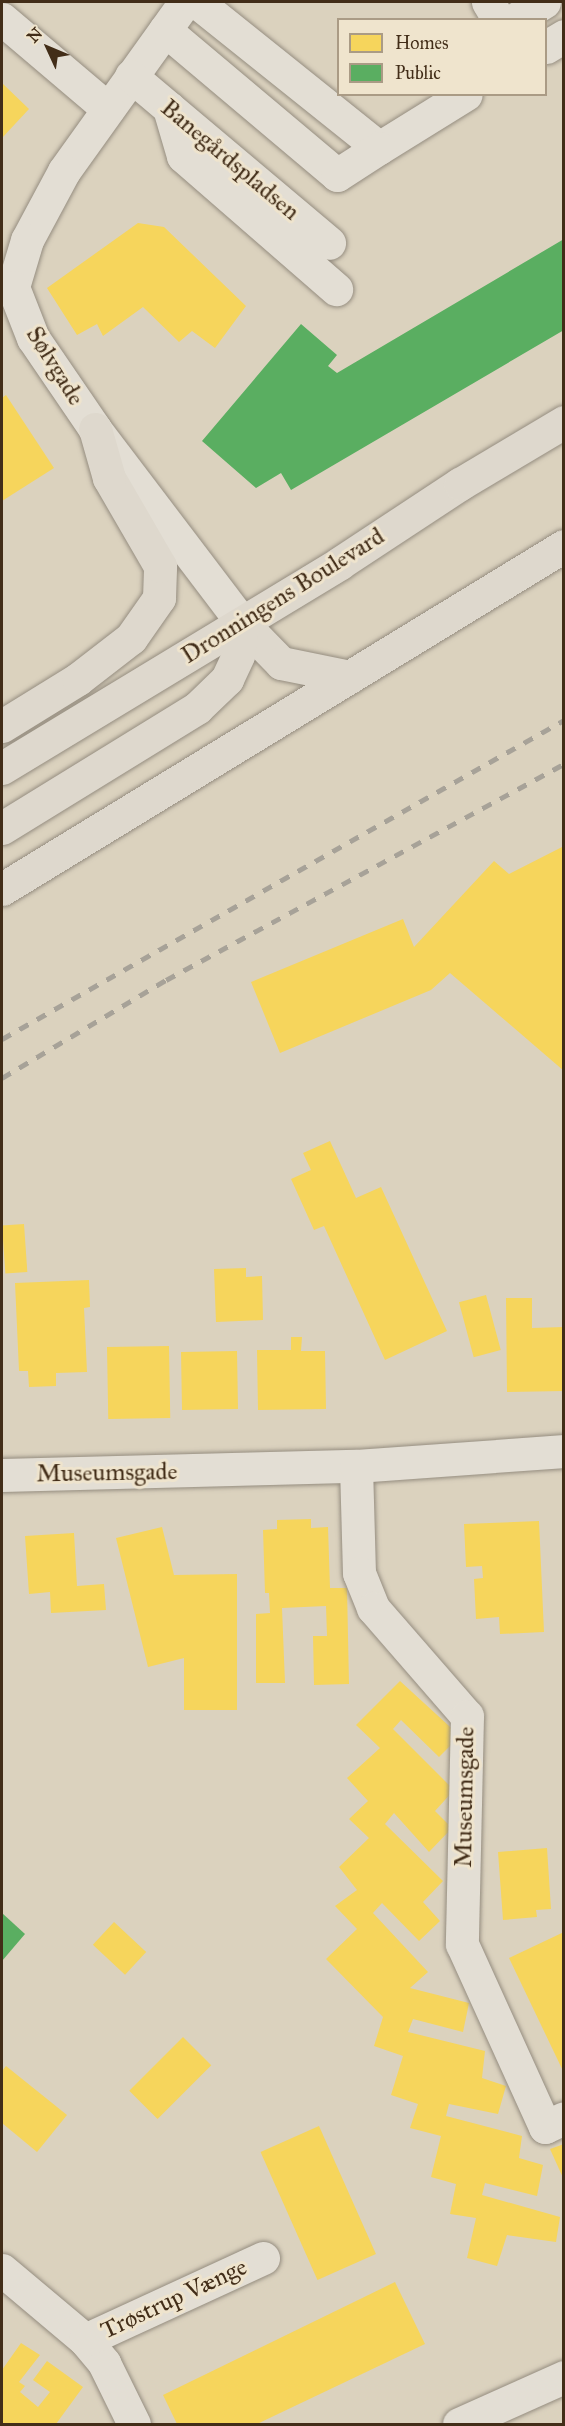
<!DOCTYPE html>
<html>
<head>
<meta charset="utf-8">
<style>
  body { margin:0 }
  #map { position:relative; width:565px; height:2426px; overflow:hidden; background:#dbd2be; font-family:"IM FELL Great Primer",serif }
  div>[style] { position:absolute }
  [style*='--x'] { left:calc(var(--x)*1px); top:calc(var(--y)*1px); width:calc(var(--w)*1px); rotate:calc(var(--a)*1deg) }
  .homes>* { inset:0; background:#f6d55c; transform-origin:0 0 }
  .public>* { inset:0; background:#5aae61 }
  .roads { filter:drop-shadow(0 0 2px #958d80) drop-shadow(0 0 2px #958d80) }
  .minor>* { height:33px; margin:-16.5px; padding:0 16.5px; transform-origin:16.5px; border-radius:16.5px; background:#e3ded4 }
  .major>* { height:33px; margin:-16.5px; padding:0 16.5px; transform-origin:16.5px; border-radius:16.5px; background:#ded8cd }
  .rail>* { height:4.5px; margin-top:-2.25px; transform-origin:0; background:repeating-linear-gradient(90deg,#a7a298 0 10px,transparent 0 20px) }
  span { translate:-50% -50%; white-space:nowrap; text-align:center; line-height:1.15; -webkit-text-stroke:6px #efe4cd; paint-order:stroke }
  .street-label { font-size:24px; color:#422d18 }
  .frame { position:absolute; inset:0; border:3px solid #422d18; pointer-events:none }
  .legend { position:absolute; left:337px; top:18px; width:210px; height:78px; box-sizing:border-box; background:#efe4cd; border:2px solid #aa9b85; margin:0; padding:8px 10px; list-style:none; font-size:18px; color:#422d18 }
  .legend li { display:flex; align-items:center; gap:12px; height:30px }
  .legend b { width:30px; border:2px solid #aa9b85 }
  .north { position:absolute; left:18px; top:18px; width:60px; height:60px; -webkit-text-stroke:4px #efe4cd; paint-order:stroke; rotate:314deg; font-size:16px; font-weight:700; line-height:24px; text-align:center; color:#422d18 }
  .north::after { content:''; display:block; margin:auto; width:21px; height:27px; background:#422d18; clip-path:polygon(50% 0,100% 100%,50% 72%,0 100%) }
</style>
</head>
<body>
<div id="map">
  <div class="homes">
    <div style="clip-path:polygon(2px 83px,29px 109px,2px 138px)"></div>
    <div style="clip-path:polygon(138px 223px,164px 227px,246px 306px,215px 348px,192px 331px,179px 342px,143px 307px,103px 336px,97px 324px,77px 335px,47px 288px)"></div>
    <div style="clip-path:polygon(6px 395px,54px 468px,2px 501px,2px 398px)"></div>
    <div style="clip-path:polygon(564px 846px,564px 1071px,450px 973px,431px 990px,280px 1053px,251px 982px,403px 919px,414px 947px,494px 861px,509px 874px)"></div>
    <div style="clip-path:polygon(330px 1141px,356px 1198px,381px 1187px,447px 1331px,385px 1360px,324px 1226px,314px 1230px,291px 1179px,311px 1170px,303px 1153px)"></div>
    <div style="left:24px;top:1224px;width:48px;height:22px;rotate:86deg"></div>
    <div style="clip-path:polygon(246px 1268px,246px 1277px,262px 1276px,263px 1320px,216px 1322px,214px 1269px)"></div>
    <div style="clip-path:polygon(89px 1280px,90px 1307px,84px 1308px,87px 1372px,56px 1373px,56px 1386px,29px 1387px,28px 1371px,19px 1371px,15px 1283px)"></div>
    <div style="left:486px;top:1295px;width:57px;height:28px;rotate:75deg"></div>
    <div style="clip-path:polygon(506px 1298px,532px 1298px,532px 1328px,564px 1327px,564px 1391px,507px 1392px)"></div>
    <div style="clip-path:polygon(291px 1337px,302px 1337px,301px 1351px,325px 1351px,326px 1409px,258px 1410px,257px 1350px,291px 1350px)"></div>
    <div style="left:169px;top:1346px;width:72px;height:62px;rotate:89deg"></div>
    <div style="left:237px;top:1351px;width:58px;height:56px;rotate:89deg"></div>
    <div style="clip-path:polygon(311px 1519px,311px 1528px,328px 1527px,330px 1588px,347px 1588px,349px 1684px,314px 1685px,313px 1636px,327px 1636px,326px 1606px,282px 1608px,285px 1683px,256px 1683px,256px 1614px,270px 1613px,269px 1593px,265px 1593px,263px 1530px,277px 1529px,277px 1520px)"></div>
    <div style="clip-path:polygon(539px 1521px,544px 1632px,500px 1634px,499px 1617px,476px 1619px,474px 1579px,483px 1578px,482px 1566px,466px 1567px,464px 1524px)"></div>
    <div style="clip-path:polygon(162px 1527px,174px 1575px,237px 1574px,237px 1710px,184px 1710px,184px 1658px,148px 1667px,116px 1538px)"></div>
    <div style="clip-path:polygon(74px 1533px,77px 1586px,104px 1584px,106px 1610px,51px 1613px,50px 1592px,29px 1594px,25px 1536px)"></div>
    <div style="clip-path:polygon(400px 1681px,460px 1736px,439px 1757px,401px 1720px,393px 1729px,454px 1790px,435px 1811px,452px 1828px,429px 1852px,394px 1813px,385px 1824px,443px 1881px,423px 1902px,440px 1921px,419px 1941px,382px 1903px,373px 1913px,428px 1972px,410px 1988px,469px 2003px,463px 2032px,413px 2019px,408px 2032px,485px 2051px,482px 2078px,506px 2086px,498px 2114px,449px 2104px,446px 2116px,522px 2136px,519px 2158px,543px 2165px,537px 2196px,485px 2183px,482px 2195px,560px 2217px,556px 2242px,507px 2235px,497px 2266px,467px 2258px,476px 2218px,450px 2214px,456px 2184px,431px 2177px,441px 2136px,410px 2128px,418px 2104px,391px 2095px,403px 2056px,374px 2046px,383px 2017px,326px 1959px,357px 1929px,335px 1906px,357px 1890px,339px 1867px,369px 1838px,349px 1819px,368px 1801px,347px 1778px,380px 1748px,356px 1725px)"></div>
    <div style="clip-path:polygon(547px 1848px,551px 1909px,536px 1910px,537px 1917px,503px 1920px,498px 1852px)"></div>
    <div style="left:114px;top:1922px;width:44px;height:31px;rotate:43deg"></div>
    <div style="clip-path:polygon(564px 1932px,564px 2073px,509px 1958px)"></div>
    <div style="left:183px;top:2037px;width:40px;height:76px;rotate:45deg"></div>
    <div style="clip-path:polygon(6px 2066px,67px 2115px,37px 2152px,2px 2123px,2px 2071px)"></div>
    <div style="left:319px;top:2126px;width:140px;height:64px;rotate:66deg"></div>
    <div style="clip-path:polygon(564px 2144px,564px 2180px,550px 2149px)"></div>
    <div style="clip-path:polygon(395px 2282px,425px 2344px,257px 2424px,177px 2424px,163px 2395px)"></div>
    <div style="clip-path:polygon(21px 2343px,40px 2355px,19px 2382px,25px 2386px,20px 2392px,38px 2407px,50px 2392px,33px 2380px,47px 2361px,83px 2387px,56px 2424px,2px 2424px,2px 2370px)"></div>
  </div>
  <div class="public">
    <div style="clip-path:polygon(564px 239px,564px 330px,291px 490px,281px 473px,256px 488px,202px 441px,301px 324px,337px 355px,328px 366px,337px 373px)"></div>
    <div style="clip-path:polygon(2px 1913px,25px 1934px,2px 1961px)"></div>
  </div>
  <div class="roads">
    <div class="minor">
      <div style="--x:185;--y:2;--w:208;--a:125.6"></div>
      <div style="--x:64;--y:171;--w:78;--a:118.2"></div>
      <div style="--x:27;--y:240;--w:49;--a:106.6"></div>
      <div style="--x:13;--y:287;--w:55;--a:68.6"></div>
      <div style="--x:33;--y:338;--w:110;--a:55.7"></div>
      <div style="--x:95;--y:429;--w:243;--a:52.8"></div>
      <div style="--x:197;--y:2;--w:233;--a:38.7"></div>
      <div style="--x:379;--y:148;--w:102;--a:-31.8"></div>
      <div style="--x:488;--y:2;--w:21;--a:59"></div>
      <div style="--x:2;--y:19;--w:139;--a:40.3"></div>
      <div style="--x:514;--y:20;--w:35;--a:-31"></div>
      <div style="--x:165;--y:30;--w:225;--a:40.1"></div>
      <div style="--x:337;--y:175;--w:50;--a:-32.7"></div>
      <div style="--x:546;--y:47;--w:21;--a:-31"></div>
      <div style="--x:131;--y:76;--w:259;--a:40.1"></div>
      <div style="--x:169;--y:108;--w:50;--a:73.7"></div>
      <div style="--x:183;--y:156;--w:203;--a:41"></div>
      <div style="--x:356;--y:1466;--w:107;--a:88.4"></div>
      <div style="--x:359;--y:1573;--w:38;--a:68"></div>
      <div style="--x:373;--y:1608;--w:143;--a:49"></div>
      <div style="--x:467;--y:1716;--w:228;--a:91.3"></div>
      <div style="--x:462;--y:1944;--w:201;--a:65.6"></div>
      <div style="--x:545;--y:2127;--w:21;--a:-25"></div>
      <div style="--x:2;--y:1475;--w:354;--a:-1.5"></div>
      <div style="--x:356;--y:1466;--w:209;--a:-4.1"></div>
      <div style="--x:2;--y:2270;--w:109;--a:40.1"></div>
      <div style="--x:85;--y:2340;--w:30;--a:50"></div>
      <div style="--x:104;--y:2363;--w:68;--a:63.8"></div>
      <div style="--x:85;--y:2340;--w:196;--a:-24.7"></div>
      <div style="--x:459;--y:2424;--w:115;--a:-24.1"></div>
    </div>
    <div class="major">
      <div style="--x:242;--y:623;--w:56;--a:45.7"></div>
      <div style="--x:281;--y:663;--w:70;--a:11.5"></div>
      <div style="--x:2;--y:726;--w:89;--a:-31.7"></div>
      <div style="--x:78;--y:679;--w:67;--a:-37.7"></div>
      <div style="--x:131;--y:638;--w:49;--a:-55"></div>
      <div style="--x:159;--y:598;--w:32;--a:-88"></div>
      <div style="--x:160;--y:566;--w:102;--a:-120.1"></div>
      <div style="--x:109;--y:478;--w:51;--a:-105.9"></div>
      <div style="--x:2;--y:768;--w:395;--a:-31.2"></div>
      <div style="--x:340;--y:563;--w:144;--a:-33.4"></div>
      <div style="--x:460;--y:484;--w:121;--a:-30.8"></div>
      <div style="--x:2;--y:828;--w:229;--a:-31.6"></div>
      <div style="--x:197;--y:708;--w:42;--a:-44"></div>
      <div style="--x:227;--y:679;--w:26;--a:-65"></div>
      <div style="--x:238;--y:655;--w:32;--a:-83"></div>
      <div style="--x:2;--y:889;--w:658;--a:-31.4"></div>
    </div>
  </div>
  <div class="rail">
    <div style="--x:2;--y:1039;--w:646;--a:-29.58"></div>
    <div style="--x:2;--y:1078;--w:191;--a:-30.9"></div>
    <div style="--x:166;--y:980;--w:453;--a:-28.5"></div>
  </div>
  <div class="street-label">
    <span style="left:230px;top:160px;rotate:40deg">Banegårdspladsen</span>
    <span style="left:55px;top:366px;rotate:58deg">Sølvgade</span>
    <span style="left:283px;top:596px;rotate:-32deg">Dronningens Boulevard</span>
    <span style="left:107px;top:1473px;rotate:-1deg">Museumsgade</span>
    <span style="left:465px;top:1797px;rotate:-89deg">Museumsgade</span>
    <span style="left:174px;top:2299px;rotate:-25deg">Trøstrup Vænge</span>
  </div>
  <div class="frame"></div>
  <ul class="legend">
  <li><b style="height:16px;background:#f6d55c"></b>Homes</li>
  <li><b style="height:16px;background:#5aae61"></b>Public</li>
  </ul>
  <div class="north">N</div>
</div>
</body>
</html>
